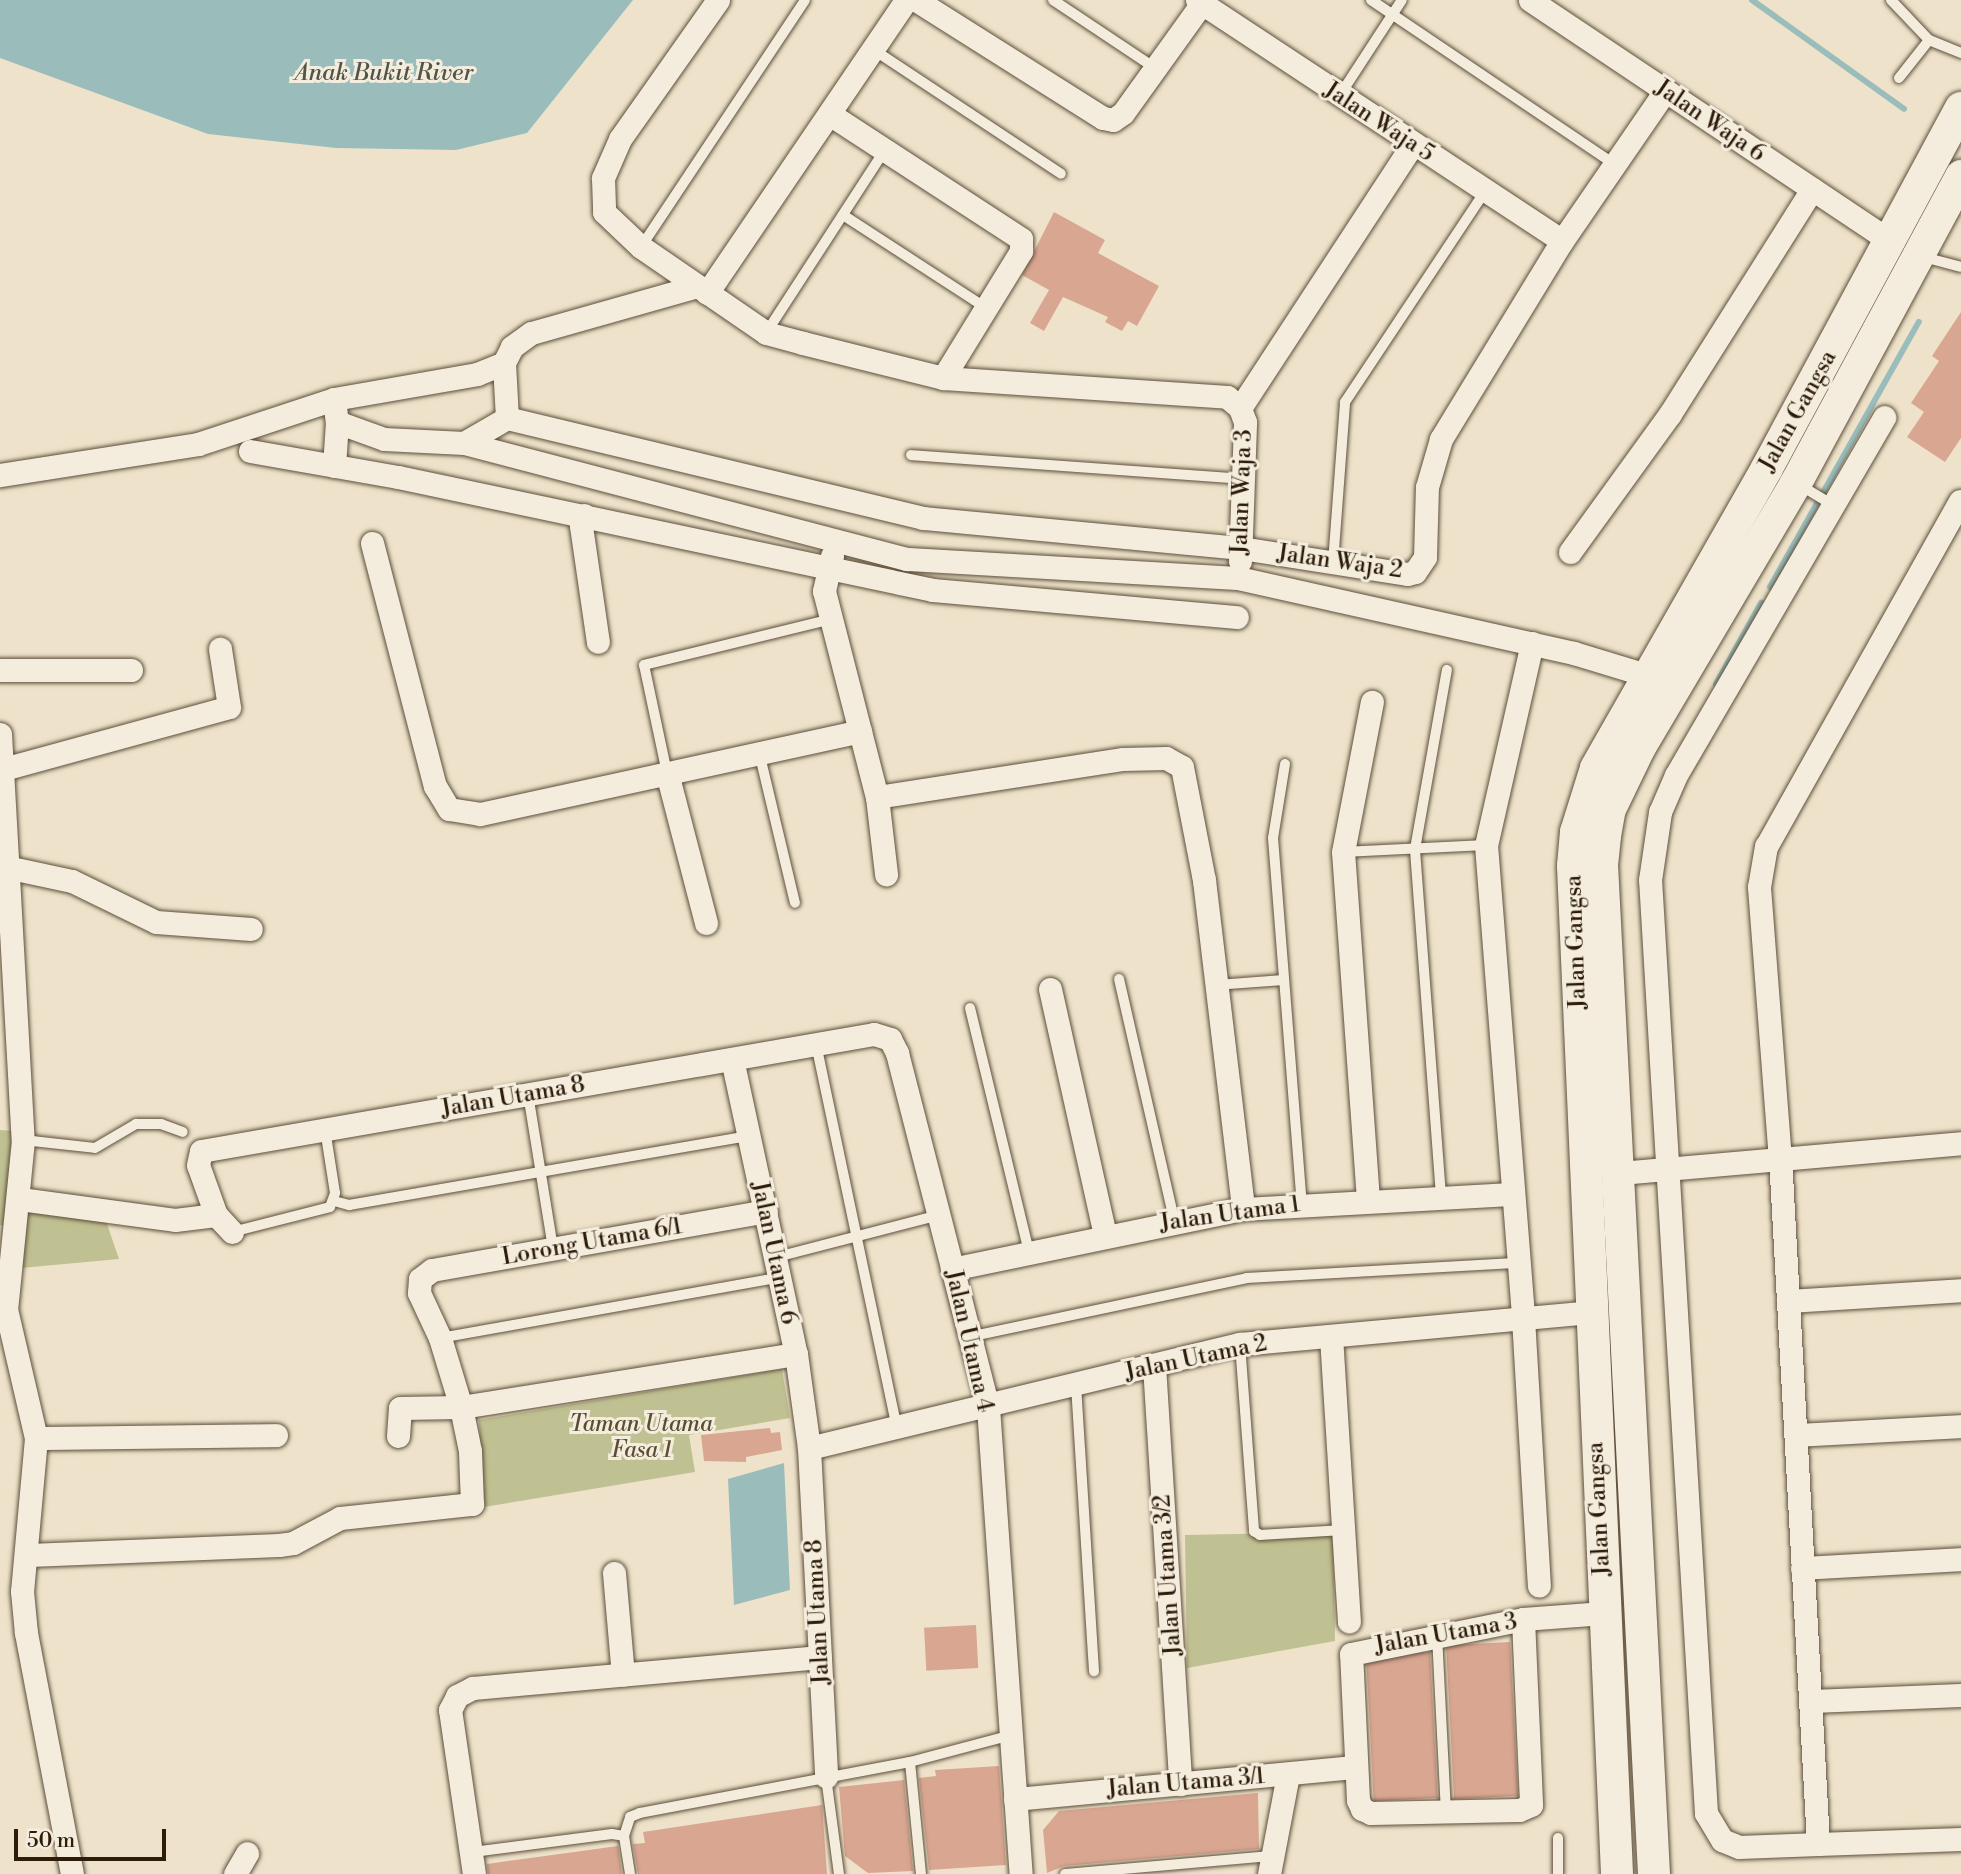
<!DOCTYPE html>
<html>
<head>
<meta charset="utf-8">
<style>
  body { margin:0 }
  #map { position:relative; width:1961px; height:1874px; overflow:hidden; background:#eee3ca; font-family:"Libre Bodoni",serif }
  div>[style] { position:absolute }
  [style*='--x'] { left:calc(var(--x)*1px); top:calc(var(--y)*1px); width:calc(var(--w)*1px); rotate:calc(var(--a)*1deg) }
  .green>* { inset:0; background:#c0c192 }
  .water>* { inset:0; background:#9abdbc }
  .stream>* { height:6px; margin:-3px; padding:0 3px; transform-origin:3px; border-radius:3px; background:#9abdbc }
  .building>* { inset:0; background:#d9a691; transform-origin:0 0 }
  .roads { filter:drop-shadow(0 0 2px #5d4e3a) drop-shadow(0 0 2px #5d4e3a) }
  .service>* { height:10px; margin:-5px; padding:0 5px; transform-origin:5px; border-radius:5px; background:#f4eddd }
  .minor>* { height:23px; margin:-11.5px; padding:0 11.5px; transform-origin:11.5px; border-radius:11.5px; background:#f4eddd }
  .secondary>* { height:32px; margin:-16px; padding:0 16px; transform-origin:16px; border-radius:16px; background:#f4eddd }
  span { translate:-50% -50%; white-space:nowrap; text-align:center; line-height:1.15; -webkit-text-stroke:6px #f4eddd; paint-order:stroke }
  .street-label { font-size:23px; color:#2d1c0a }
  .park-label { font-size:23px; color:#594e33; font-style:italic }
  .water-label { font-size:24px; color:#535448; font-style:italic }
  .scale { position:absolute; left:14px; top:1829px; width:152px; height:32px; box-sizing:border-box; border:4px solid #2d1c0a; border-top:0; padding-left:9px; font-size:21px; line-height:24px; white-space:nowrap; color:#2d1c0a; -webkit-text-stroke:5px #f4eddd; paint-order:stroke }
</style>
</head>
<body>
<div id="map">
  <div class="green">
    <div style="clip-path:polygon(0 1130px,13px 1131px,11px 1228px,0 1225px)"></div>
    <div style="clip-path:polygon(26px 1202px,104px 1215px,119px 1259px,21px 1268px)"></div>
    <div style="clip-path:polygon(782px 1369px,790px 1418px,689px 1435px,695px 1472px,484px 1507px,479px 1420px)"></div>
    <div style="clip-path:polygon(1333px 1532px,1335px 1641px,1187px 1668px,1185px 1535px)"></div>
  </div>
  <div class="water">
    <div style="clip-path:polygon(0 0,633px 0,527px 133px,456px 150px,336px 148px,208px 134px,0 58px)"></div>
    <div style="clip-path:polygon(784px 1463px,790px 1590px,734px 1605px,728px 1479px)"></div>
  </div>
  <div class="stream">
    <div style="--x:1752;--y:0;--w:187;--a:35.6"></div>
    <div style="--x:1770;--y:587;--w:304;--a:-60.7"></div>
    <div style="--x:1716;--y:684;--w:93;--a:-60.9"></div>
  </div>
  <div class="building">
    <div style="clip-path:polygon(1054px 212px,1105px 240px,1098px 253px,1159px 286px,1137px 326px,1128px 321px,1122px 331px,1105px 322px,1108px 317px,1063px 297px,1044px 331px,1030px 323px,1049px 290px,1022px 275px)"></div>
    <div style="clip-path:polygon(1961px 312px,1961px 438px,1945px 462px,1907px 437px,1924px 412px,1911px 403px,1939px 361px,1932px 356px)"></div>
    <div style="clip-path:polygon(770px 1428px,771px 1433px,780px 1432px,782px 1450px,746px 1457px,746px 1462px,704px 1461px,701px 1435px)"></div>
    <div style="left:976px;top:1625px;width:43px;height:52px;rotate:87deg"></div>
    <div style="left:1510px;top:1642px;width:154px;height:64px;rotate:87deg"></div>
    <div style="left:1430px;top:1652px;width:146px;height:64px;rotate:87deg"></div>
    <div style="clip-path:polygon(999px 1766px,1006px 1865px,929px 1870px,919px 1778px,936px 1776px,935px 1770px)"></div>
    <div style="clip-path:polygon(904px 1780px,913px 1871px,868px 1873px,845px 1856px,839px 1787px)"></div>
    <div style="clip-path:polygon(1258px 1793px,1259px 1849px,1064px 1866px,1047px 1873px,1043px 1830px,1059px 1811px)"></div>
    <div style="clip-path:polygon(822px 1805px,827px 1874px,638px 1874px,633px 1844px,645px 1843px,643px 1832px)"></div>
    <div style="clip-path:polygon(618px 1846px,622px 1874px,488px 1874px,487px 1864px)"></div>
  </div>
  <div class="roads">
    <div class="service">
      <div style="--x:1053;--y:0;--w:123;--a:33.7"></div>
      <div style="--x:1371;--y:0;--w:293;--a:34"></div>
      <div style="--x:1891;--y:0;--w:55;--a:46.5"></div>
      <div style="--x:874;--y:50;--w:224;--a:33.5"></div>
      <div style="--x:1899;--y:78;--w:48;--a:-51.7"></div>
      <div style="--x:1929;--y:40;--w:35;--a:22"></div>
      <div style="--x:1340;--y:95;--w:113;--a:-56.9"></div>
      <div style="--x:843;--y:215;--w:171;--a:33"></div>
      <div style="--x:641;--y:247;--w:296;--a:-56.4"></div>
      <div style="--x:1920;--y:256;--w:42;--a:15"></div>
      <div style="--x:766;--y:333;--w:218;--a:-57"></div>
      <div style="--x:911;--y:455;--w:333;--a:4.1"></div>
      <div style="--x:1798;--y:484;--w:41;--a:31"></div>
      <div style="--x:1333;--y:563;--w:161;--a:-85.7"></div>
      <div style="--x:1345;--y:402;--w:255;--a:-56.4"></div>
      <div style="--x:759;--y:752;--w:155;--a:76.6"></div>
      <div style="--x:1285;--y:764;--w:75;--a:99.2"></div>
      <div style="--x:1273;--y:838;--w:366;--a:85.5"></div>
      <div style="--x:667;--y:773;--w:110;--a:-102"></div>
      <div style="--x:644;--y:665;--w:193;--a:-13.8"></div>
      <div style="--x:1343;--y:852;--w:143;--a:-2.8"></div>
      <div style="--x:1119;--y:979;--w:247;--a:77.1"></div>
      <div style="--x:1216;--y:985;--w:66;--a:-4.3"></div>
      <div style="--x:970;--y:1008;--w:251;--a:76.4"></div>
      <div style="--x:816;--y:1044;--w:391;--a:78.1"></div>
      <div style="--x:528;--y:1094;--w:157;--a:80.8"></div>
      <div style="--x:23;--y:1140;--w:72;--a:6.3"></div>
      <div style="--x:95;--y:1148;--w:48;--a:-30.3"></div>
      <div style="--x:136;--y:1124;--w:25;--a:0"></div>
      <div style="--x:161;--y:1124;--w:23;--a:20"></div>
      <div style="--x:1441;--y:1196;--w:348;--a:-94.3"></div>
      <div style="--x:1415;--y:849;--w:182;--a:-79.9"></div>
      <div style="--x:334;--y:1201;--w:16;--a:15"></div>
      <div style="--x:349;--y:1205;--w:406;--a:-9.8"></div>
      <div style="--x:232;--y:1232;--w:101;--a:-14.3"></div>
      <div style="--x:330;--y:1207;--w:15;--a:-70"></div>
      <div style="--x:335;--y:1193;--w:65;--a:-98.9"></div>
      <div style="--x:777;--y:1257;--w:167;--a:-14.5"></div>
      <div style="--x:968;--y:1337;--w:285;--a:-11.9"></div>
      <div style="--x:1247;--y:1278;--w:272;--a:-3.2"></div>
      <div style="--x:440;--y:1338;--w:346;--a:-10.1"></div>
      <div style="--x:1240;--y:1344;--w:188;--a:85.7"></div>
      <div style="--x:1254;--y:1531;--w:7;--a:34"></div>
      <div style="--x:1260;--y:1535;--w:83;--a:-3.4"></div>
      <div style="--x:1076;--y:1385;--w:287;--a:86.4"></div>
      <div style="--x:1437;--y:1635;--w:176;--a:87.1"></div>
      <div style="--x:910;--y:1762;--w:113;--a:84.4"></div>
      <div style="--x:826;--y:1777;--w:98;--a:82.4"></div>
      <div style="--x:624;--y:1836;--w:38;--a:81"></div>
      <div style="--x:473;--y:1852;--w:140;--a:-7.4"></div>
      <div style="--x:612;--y:1834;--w:12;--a:9"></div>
      <div style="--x:624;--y:1836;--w:20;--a:-72"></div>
      <div style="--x:630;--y:1817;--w:11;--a:-22"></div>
      <div style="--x:640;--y:1813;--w:275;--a:-10.7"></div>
      <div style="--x:910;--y:1762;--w:101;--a:-14.9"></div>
      <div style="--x:1065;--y:1874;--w:207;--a:-5"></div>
      <div style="--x:1558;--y:1874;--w:36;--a:-90"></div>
    </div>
    <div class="minor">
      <div style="--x:718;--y:0;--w:170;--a:125.2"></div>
      <div style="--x:620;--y:139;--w:43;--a:113.6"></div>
      <div style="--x:603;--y:178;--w:34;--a:88"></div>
      <div style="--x:604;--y:212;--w:51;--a:43.4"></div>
      <div style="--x:641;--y:247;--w:152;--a:34.5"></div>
      <div style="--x:766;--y:333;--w:38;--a:15"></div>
      <div style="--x:803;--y:343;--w:144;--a:14"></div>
      <div style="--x:943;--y:378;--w:285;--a:3.8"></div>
      <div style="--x:1227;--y:397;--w:17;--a:40"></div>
      <div style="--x:916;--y:0;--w:221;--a:32.3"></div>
      <div style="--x:1103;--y:118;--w:10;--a:11"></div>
      <div style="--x:1113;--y:120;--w:12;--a:-35"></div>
      <div style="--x:1123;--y:113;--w:135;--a:-54.3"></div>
      <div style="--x:1197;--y:0;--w:437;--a:33.4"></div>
      <div style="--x:1530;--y:0;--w:433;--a:33.8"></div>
      <div style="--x:831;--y:115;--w:227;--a:33.1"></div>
      <div style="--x:1021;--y:239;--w:12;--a:90"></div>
      <div style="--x:1021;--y:251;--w:149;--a:121.6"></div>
      <div style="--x:694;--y:287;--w:169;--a:164.2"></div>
      <div style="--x:531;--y:333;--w:24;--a:144"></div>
      <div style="--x:512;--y:347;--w:18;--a:117"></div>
      <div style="--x:504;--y:363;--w:55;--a:86.9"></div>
      <div style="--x:507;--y:418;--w:428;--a:13.5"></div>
      <div style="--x:923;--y:518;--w:319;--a:5.4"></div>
      <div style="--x:1241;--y:548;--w:168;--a:8.9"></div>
      <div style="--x:1407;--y:574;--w:8;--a:-14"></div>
      <div style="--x:1415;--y:572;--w:18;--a:-56"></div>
      <div style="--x:1425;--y:557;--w:70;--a:-88.4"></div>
      <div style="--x:1427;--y:487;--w:50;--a:-73.7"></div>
      <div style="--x:1441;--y:439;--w:232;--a:-58.6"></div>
      <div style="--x:1562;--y:241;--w:182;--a:-55.5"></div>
      <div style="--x:707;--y:293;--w:354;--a:-55.8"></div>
      <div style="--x:334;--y:399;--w:23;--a:83"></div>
      <div style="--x:337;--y:422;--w:50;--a:19.9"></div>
      <div style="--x:384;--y:439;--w:80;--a:2.9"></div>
      <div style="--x:464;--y:443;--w:458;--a:14.7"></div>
      <div style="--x:907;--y:559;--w:332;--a:3.3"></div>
      <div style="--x:1238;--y:578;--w:344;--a:12.6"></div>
      <div style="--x:1574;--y:653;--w:75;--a:17"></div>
      <div style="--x:1240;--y:408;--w:314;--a:-56.8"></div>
      <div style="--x:464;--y:443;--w:50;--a:-30.2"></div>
      <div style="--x:250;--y:451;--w:150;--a:10"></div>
      <div style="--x:398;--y:477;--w:547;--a:11.93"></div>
      <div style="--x:933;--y:590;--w:305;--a:5.1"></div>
      <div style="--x:334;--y:466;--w:44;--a:-86.1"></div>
      <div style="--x:0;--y:475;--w:200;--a:-8.9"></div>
      <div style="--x:198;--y:444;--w:143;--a:-18.3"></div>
      <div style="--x:334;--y:399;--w:145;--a:-9.9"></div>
      <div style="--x:477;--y:374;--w:29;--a:-22"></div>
      <div style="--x:1960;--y:501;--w:396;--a:119.3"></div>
      <div style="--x:1766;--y:846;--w:42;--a:99.7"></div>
      <div style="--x:1759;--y:887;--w:271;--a:85.6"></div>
      <div style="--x:1780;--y:1157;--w:688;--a:86.83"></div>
      <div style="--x:1818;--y:1844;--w:143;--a:-2"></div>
      <div style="--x:584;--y:515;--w:11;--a:105"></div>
      <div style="--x:581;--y:526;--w:117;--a:81.7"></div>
      <div style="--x:372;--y:543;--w:251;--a:75.5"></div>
      <div style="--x:435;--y:786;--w:27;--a:59"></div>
      <div style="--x:449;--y:809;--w:31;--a:9"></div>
      <div style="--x:480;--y:814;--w:389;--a:-12.3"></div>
      <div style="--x:1570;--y:552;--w:170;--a:-54.1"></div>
      <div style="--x:1670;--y:414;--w:266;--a:-57.7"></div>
      <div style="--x:832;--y:556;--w:36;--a:103"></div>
      <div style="--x:824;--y:591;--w:213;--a:75.6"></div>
      <div style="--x:877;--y:797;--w:78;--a:83.3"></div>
      <div style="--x:1240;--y:561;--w:139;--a:-87.9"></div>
      <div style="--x:1245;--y:422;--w:15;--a:-110"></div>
      <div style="--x:1532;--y:643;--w:207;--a:102.8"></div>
      <div style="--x:1486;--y:845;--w:474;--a:85.5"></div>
      <div style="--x:1523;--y:1318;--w:268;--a:86.6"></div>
      <div style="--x:0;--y:670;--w:131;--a:0"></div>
      <div style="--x:0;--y:734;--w:407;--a:86.8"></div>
      <div style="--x:23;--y:1140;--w:170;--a:95.7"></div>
      <div style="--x:6;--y:1309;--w:132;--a:76.9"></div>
      <div style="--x:36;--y:1438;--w:154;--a:95.2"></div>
      <div style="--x:22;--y:1591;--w:42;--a:84.6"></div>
      <div style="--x:26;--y:1633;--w:245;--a:79.2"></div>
      <div style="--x:3;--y:769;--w:234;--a:-15.3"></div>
      <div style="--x:229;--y:707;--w:59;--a:-98.8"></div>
      <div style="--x:667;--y:773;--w:155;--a:75.4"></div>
      <div style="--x:877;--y:797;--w:249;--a:-8.8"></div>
      <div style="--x:1123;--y:759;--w:43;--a:-1.3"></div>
      <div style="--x:1166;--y:758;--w:18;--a:29"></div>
      <div style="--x:1182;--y:767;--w:115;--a:79"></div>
      <div style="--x:1204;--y:880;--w:331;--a:83.2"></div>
      <div style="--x:11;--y:868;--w:62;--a:12"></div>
      <div style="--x:72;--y:881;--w:93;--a:26"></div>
      <div style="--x:156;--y:922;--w:95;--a:4.2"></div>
      <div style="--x:1050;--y:989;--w:252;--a:77.4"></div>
      <div style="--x:732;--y:1059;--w:302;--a:77.8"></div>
      <div style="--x:796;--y:1354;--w:95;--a:82.1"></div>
      <div style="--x:809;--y:1448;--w:329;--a:87"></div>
      <div style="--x:1620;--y:1173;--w:342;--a:-5"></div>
      <div style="--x:20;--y:1199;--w:156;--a:7.7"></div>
      <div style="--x:175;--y:1220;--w:41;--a:-7"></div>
      <div style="--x:1368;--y:1200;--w:349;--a:-94.1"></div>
      <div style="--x:1343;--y:852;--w:153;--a:-79.1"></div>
      <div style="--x:232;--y:1232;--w:23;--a:-133"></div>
      <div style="--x:216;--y:1215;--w:53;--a:-109.8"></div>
      <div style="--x:198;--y:1165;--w:14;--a:-78"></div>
      <div style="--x:201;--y:1151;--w:683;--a:-9.86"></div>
      <div style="--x:874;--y:1034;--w:17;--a:17"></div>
      <div style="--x:890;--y:1039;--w:16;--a:63"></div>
      <div style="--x:897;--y:1053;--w:366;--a:75.6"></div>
      <div style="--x:988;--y:1407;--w:468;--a:86"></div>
      <div style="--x:952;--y:1269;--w:297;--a:-11.7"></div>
      <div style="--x:1243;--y:1209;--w:270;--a:-3.2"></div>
      <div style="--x:1788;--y:1301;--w:173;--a:-3.6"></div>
      <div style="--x:1331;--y:1336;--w:286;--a:86.4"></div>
      <div style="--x:1154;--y:1365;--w:420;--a:86.4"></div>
      <div style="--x:1796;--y:1435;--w:165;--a:-3.1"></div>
      <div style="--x:398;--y:1436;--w:28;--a:-86"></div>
      <div style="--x:400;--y:1408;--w:61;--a:-0.9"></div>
      <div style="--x:461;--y:1407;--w:339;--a:-9"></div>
      <div style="--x:36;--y:1438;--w:240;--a:-0.7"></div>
      <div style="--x:809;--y:1448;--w:443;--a:-13.6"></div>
      <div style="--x:1240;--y:1344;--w:351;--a:-5.2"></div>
      <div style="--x:29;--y:1555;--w:250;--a:-2.3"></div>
      <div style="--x:279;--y:1545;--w:14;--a:-8"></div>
      <div style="--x:293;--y:1543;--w:53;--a:-28"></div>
      <div style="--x:340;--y:1518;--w:133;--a:-6.1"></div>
      <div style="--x:472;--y:1504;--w:53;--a:-92.2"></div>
      <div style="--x:470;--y:1451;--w:45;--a:-101.6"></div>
      <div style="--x:461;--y:1407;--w:72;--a:-106.9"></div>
      <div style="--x:440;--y:1338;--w:50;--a:-115"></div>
      <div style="--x:419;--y:1293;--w:14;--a:-86"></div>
      <div style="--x:420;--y:1279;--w:15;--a:-37"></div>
      <div style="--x:432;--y:1270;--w:339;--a:-10"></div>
      <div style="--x:1802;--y:1568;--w:159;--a:-3.2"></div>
      <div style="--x:614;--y:1573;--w:102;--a:85"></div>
      <div style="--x:1523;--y:1619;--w:186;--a:87.5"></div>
      <div style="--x:1531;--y:1805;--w:13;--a:157"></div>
      <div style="--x:1519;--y:1810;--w:148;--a:178.8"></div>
      <div style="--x:1371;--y:1813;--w:10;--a:-156"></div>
      <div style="--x:1362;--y:1809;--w:10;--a:-114"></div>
      <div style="--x:1358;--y:1800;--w:146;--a:-92.7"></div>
      <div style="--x:1351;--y:1654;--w:176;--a:-11.5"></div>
      <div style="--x:1523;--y:1619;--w:81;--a:-4.2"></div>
      <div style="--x:1811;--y:1701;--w:150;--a:-2.3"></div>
      <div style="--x:1015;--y:1799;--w:342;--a:-5.4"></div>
      <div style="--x:1818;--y:1844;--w:79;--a:177.8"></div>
      <div style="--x:1739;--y:1847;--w:18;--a:-158"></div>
      <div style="--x:1722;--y:1840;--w:31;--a:-121"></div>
      <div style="--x:1706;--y:1813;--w:935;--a:-93.43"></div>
      <div style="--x:1650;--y:880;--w:69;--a:-81.6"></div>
      <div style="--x:1660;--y:812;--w:40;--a:-66.6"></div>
      <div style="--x:1676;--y:775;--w:414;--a:-59.8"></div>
      <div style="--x:235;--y:1874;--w:24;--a:-60"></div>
      <div style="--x:474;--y:1874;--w:166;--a:-98.3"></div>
      <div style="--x:450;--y:1710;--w:16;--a:-63"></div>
      <div style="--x:457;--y:1696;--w:18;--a:-27"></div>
      <div style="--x:473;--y:1688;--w:348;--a:-5.1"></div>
      <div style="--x:1269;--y:1874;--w:102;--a:-79.2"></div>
    </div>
    <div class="secondary">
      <div style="--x:1617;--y:1874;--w:1009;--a:-92.5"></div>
      <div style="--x:1573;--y:866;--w:34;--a:-85"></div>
      <div style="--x:1576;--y:832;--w:67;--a:-72.6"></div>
      <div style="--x:1596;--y:768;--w:345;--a:-60.3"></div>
      <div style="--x:1767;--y:468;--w:409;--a:-61.7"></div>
      <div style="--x:1654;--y:1874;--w:1010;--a:-92.95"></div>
      <div style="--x:1602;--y:865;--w:29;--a:-84"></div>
      <div style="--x:1605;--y:836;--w:27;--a:-80"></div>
      <div style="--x:1610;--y:809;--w:69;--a:-64.2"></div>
      <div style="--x:1640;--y:747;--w:307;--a:-59.4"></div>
      <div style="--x:1796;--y:483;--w:349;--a:-61.7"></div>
    </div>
  </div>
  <div class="street-label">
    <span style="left:1710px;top:121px;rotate:34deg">Jalan Waja 6</span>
    <span style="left:1379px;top:122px;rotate:33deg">Jalan Waja 5</span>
    <span style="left:1798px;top:411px;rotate:-61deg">Jalan Gangsa</span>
    <span style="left:1242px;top:492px;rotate:-88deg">Jalan Waja 3</span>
    <span style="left:1340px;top:562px;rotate:8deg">Jalan Waja 2</span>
    <span style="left:1576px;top:942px;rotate:-92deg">Jalan Gangsa</span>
    <span style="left:513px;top:1097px;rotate:-10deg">Jalan Utama 8</span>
    <span style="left:1230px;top:1214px;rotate:-8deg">Jalan Utama 1</span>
    <span style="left:592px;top:1242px;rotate:-10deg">Lorong Utama 6/1</span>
    <span style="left:774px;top:1253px;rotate:78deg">Jalan Utama 6</span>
    <span style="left:969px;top:1341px;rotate:77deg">Jalan Utama 4</span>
    <span style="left:1196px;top:1358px;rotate:-12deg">Jalan Utama 2</span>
    <span style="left:1599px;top:1509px;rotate:-93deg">Jalan Gangsa</span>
    <span style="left:1168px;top:1575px;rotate:-94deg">Jalan Utama 3/2</span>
    <span style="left:818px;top:1612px;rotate:-93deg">Jalan Utama 8</span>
    <span style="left:1446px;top:1634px;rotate:-10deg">Jalan Utama 3</span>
    <span style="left:1186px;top:1783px;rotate:-5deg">Jalan Utama 3/1</span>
  </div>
  <div class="park-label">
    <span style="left:641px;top:1437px">Taman Utama<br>Fasa 1</span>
  </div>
  <div class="water-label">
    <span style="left:384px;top:74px">Anak Bukit River</span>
  </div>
  <div class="scale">50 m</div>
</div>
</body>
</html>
